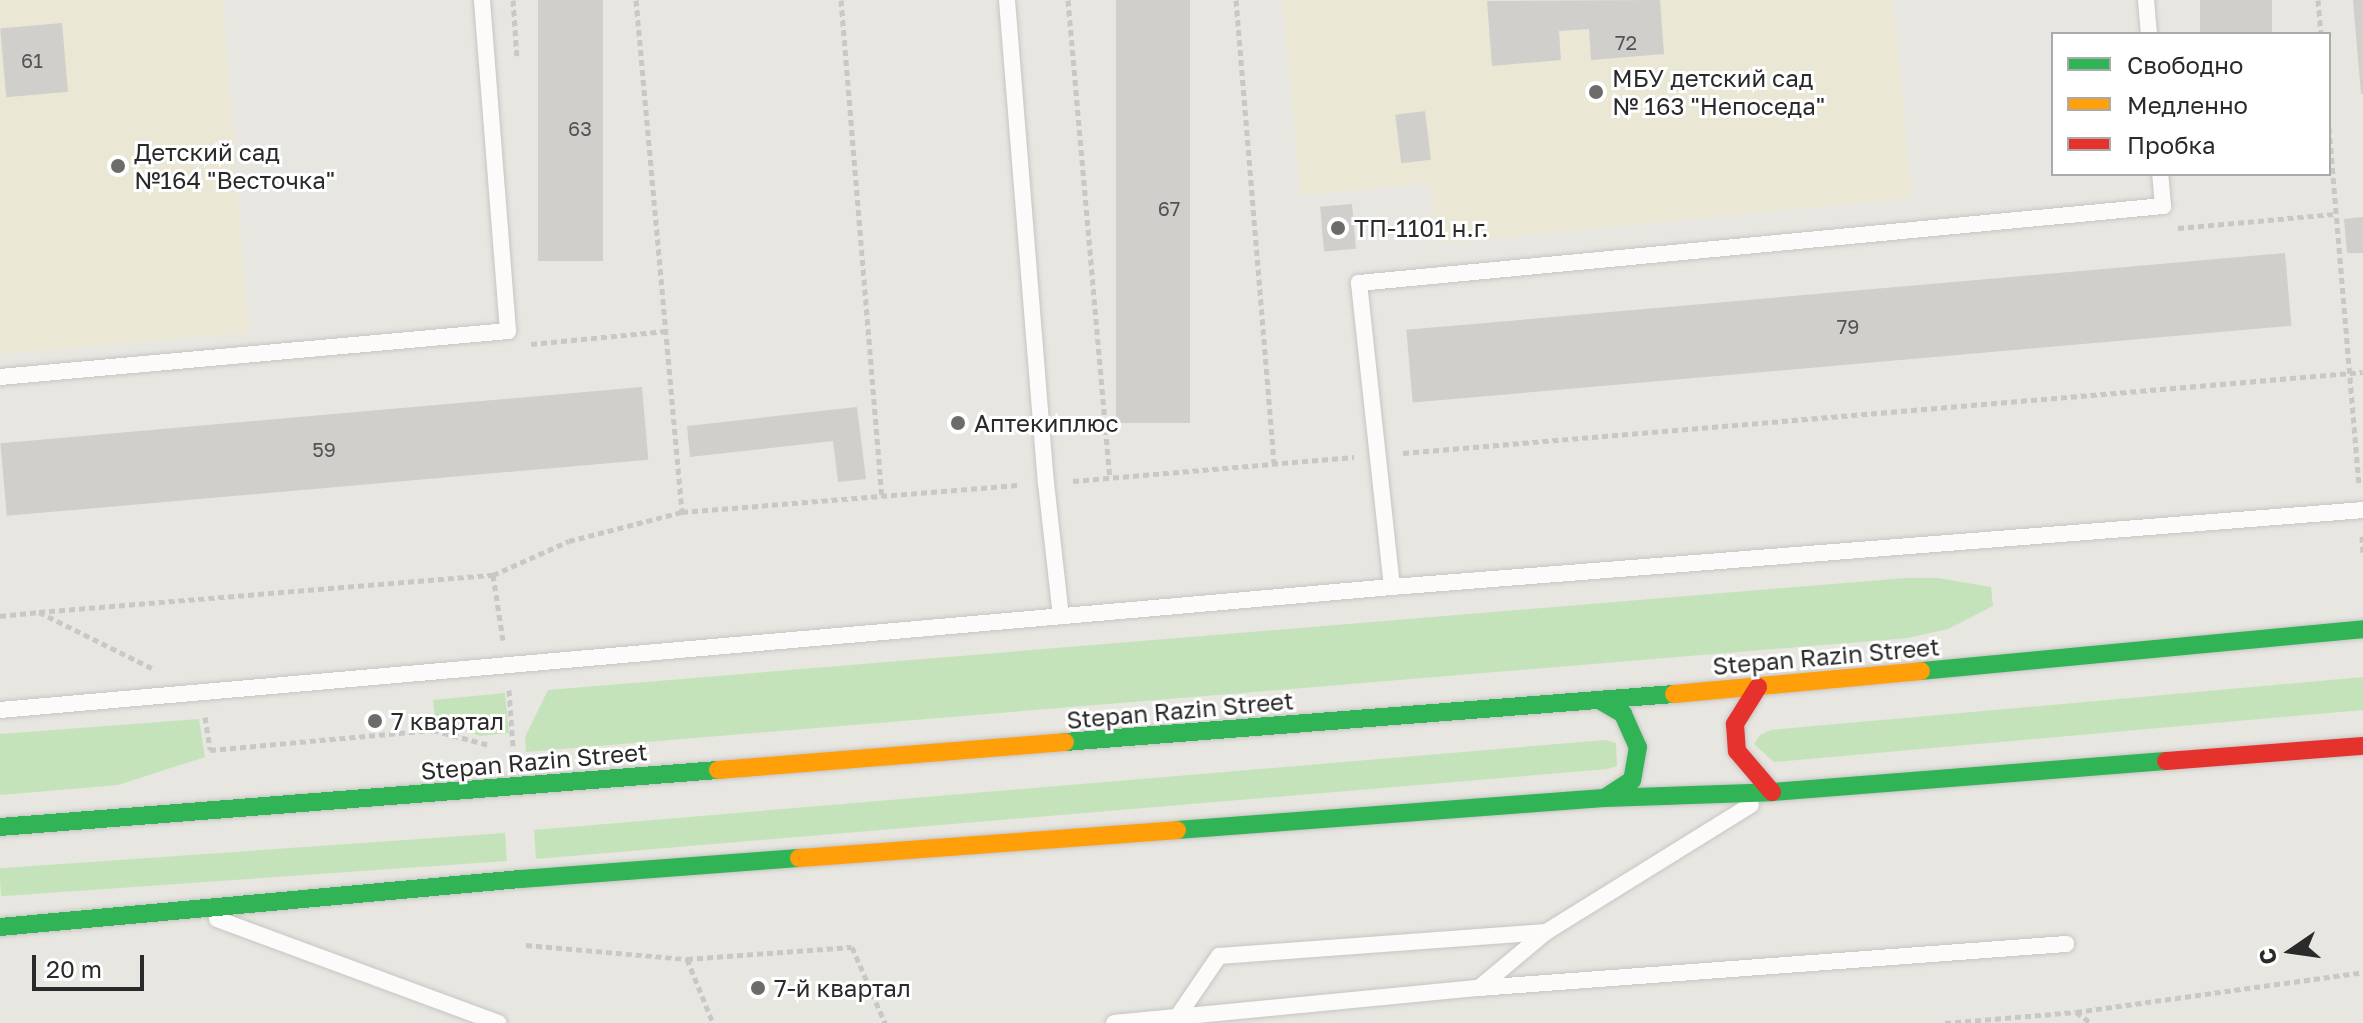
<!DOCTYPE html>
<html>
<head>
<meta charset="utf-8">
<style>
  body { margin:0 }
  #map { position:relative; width:2363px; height:1023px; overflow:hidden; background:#e8e6e0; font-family:"Golos Text",sans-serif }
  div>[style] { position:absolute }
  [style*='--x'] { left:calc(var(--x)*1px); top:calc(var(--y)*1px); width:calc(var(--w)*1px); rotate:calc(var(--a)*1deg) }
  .education>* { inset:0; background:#eae7d5 }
  .green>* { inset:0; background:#c5e3ba; transform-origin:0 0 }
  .building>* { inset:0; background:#d1cfcb; transform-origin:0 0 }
  .path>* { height:5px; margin-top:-2.5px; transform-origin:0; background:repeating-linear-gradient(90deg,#c8c8c7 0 6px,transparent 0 10px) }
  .roads { filter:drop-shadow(0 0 2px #c6c5c5) drop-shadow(0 0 2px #c6c5c5) }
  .lane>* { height:16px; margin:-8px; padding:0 8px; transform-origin:8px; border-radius:8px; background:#fcfbfa }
  .fast>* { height:18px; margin:-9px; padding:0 9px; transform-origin:9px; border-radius:9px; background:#30b455 }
  .slow>* { height:18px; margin:-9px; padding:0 9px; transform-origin:9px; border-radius:9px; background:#ff9f0a }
  .jam>* { height:18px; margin:-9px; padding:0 9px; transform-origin:9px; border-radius:9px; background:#e5322d }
  .dots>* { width:22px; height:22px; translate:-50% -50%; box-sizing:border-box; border:4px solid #fff; border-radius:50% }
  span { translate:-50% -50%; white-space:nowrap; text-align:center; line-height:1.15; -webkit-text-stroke:6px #fff; paint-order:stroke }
  .number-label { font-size:20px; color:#545453 }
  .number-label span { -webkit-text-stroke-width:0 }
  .poi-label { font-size:24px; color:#2a2a2a }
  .left { translate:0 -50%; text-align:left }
  .street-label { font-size:24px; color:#2a2a2a }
  .legend { position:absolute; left:2051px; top:32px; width:280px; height:144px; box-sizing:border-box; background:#fff; border:2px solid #aaa; margin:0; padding:10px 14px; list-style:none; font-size:24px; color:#2a2a2a }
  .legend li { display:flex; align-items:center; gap:16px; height:40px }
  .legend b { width:40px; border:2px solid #aaa }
  .north { position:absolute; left:2251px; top:911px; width:80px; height:80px; -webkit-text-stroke:6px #fff; paint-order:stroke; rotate:257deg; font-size:22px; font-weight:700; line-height:32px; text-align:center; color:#2a2a2a }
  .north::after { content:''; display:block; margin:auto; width:28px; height:36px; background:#2a2a2a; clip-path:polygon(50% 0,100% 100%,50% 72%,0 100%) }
  .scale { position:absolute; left:32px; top:955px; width:112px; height:36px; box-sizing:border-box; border:4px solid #2a2a2a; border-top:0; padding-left:10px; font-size:24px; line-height:28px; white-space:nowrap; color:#2a2a2a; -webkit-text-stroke:6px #fff; paint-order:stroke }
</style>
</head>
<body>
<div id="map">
  <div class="education">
    <div style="clip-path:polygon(0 0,223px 0,249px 333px,0 354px)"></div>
    <div style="clip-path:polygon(1282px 0,1893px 0,1912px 198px,1436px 244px,1430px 183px,1301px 196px)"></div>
  </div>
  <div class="green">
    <div style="clip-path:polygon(1905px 578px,1938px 578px,1991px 587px,1993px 606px,1948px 629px,1908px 638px,526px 752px,525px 737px,548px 690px)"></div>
    <div style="clip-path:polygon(2363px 677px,2363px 710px,1774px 762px,1754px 744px,1760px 735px,1771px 730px)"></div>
    <div style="clip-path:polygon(505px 693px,509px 733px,480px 736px,435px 721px,433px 700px)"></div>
    <div style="clip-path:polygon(199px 719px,205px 757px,118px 785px,0 795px,0 734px)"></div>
    <div style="clip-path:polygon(1605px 740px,1616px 743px,1617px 766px,1608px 769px,536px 859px,534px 830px)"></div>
    <div style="left:505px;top:833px;width:28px;height:507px;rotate:86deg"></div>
  </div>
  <div class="building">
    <div style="left:538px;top:0;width:65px;height:261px"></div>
    <div style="left:1116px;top:0;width:74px;height:423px"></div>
    <div style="clip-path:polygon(1660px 0,1664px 54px,1591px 60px,1589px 29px,1559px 31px,1561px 60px,1492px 66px,1487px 1px)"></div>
    <div style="left:2200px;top:0;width:72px;height:34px"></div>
    <div style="clip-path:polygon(2353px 0,2363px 0,2363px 94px,2361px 94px)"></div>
    <div style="left:62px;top:23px;width:69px;height:62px;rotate:85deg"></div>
    <div style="left:1425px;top:111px;width:49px;height:30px;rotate:83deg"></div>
    <div style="left:1352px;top:204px;width:45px;height:32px;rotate:85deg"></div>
    <div style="clip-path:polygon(2363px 217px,2363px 253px,2347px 253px,2344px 219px)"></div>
    <div style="left:2285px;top:253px;width:73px;height:882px;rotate:85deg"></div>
    <div style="left:642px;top:387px;width:73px;height:644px;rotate:85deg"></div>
    <div style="clip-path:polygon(857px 407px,866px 479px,838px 482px,833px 441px,690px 457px,687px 426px)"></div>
  </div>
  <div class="path">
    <div style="--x:513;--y:0;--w:59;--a:86.1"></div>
    <div style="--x:636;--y:0;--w:514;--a:84.87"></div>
    <div style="--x:841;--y:0;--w:498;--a:85.3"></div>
    <div style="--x:1068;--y:0;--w:479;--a:85"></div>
    <div style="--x:1236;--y:0;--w:465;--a:85.3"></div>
    <div style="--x:2318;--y:0;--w:34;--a:85"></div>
    <div style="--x:2329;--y:128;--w:359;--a:85.2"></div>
    <div style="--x:2178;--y:228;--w:159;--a:-5.1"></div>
    <div style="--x:531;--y:344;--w:136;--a:-5.5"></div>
    <div style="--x:1403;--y:453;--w:963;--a:-4.82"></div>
    <div style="--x:1073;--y:481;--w:282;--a:-4.9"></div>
    <div style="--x:2362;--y:536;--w:18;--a:87"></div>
    <div style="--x:493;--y:575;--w:66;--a:81.3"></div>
    <div style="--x:39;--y:612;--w:456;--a:-4.7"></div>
    <div style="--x:493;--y:575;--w:83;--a:-24.1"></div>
    <div style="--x:569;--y:541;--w:117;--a:-14.4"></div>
    <div style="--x:682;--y:512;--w:338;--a:-4.6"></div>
    <div style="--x:0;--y:616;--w:39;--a:-6"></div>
    <div style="--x:39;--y:612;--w:128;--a:26.4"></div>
    <div style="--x:509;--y:690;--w:57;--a:86"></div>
    <div style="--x:205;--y:717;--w:33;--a:81"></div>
    <div style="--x:210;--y:750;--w:224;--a:-5.1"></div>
    <div style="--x:433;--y:730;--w:58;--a:15"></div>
    <div style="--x:526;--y:945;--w:162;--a:5"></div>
    <div style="--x:687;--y:959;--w:165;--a:-4.2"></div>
    <div style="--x:852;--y:947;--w:83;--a:66.5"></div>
    <div style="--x:687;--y:959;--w:69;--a:67.9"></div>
    <div style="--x:2076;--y:1012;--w:19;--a:36"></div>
    <div style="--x:1945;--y:1023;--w:131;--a:-4.8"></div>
    <div style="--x:2076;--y:1012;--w:290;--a:-7.9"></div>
  </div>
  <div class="roads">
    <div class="lane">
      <div style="--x:1007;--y:0;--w:485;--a:85.4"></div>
      <div style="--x:1046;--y:483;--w:134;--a:83.6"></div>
      <div style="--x:2146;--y:0;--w:34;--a:85"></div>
      <div style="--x:0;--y:377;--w:510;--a:-5.17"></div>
      <div style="--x:508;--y:331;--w:332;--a:-94.5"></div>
      <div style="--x:1392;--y:587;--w:306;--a:-96.2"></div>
      <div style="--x:1359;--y:283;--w:808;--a:-5.47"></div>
      <div style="--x:2163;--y:206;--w:32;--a:-95"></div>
      <div style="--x:0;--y:710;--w:1397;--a:-5.05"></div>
      <div style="--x:1392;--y:587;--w:974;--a:-4.53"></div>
      <div style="--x:217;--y:919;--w:300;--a:20.3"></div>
      <div style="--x:1479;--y:988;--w:589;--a:-4.29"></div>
      <div style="--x:1178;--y:1016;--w:73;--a:-55.7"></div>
      <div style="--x:1219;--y:956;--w:328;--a:-4.2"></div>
      <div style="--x:1114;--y:1023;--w:367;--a:-5.5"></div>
      <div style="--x:1479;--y:988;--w:87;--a:-39.9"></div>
      <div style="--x:1546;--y:932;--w:241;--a:-31.8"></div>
    </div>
    <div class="fast">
      <div style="--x:1921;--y:671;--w:444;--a:-5.4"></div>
      <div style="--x:1599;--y:700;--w:28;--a:30"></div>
      <div style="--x:1623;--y:714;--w:36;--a:66"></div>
      <div style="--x:1638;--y:747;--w:34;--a:100"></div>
      <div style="--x:1632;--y:780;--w:33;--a:147"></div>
      <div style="--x:1065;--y:742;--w:611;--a:-4.51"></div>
      <div style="--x:0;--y:827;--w:720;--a:-4.54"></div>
      <div style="--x:1177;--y:830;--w:428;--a:-4.3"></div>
      <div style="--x:1604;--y:798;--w:168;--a:-2"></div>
      <div style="--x:1772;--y:792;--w:395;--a:-4.5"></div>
      <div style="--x:0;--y:927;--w:522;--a:-5.27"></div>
      <div style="--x:520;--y:879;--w:280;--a:-4.3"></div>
    </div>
    <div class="slow">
      <div style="--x:1674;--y:694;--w:248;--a:-5.3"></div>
      <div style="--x:718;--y:770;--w:348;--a:-4.6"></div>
      <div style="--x:799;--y:858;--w:379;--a:-4.2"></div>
    </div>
    <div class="jam">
      <div style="--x:1758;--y:687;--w:44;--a:121.9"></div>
      <div style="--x:1735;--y:724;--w:27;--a:86"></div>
      <div style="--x:1737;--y:751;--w:54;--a:49.5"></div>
      <div style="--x:2166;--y:761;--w:198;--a:-4.4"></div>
    </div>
  </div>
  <div class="dots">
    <div style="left:1596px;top:92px;background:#6c6c6a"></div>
    <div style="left:118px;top:166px;background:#6c6c6a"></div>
    <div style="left:1338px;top:228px;background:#6c6c6a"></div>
    <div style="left:958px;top:423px;background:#6c6c6a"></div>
    <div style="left:375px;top:721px;background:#6c6c6a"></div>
    <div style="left:758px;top:988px;background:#6c6c6a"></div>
  </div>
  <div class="number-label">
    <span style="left:1626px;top:42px">72</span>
    <span style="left:32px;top:60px">61</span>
    <span style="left:580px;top:128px">63</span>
    <span style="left:1169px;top:208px">67</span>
    <span style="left:1848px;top:326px">79</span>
    <span style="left:324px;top:449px">59</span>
  </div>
  <div class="poi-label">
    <span class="left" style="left:1612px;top:92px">МБУ детский сад<br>№ 163 "Непоседа"</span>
    <span class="left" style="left:134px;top:166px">Детский сад<br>№164 "Весточка"</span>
    <span class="left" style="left:1354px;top:228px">ТП-1101 н.г.</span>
    <span class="left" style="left:974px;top:423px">Аптекиплюс</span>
    <span class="left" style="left:391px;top:721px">7 квартал</span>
    <span class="left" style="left:774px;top:988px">7-й квартал</span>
  </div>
  <div class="street-label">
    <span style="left:1826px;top:656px;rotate:-5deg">Stepan Razin Street</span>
    <span style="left:1180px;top:710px;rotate:-5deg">Stepan Razin Street</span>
    <span style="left:534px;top:761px;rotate:-5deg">Stepan Razin Street</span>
  </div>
  <ul class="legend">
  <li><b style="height:10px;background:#30b455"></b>Свободно</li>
  <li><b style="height:10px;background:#ff9f0a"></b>Медленно</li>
  <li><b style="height:10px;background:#e5322d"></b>Пробка</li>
  </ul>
  <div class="north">С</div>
  <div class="scale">20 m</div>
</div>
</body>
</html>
